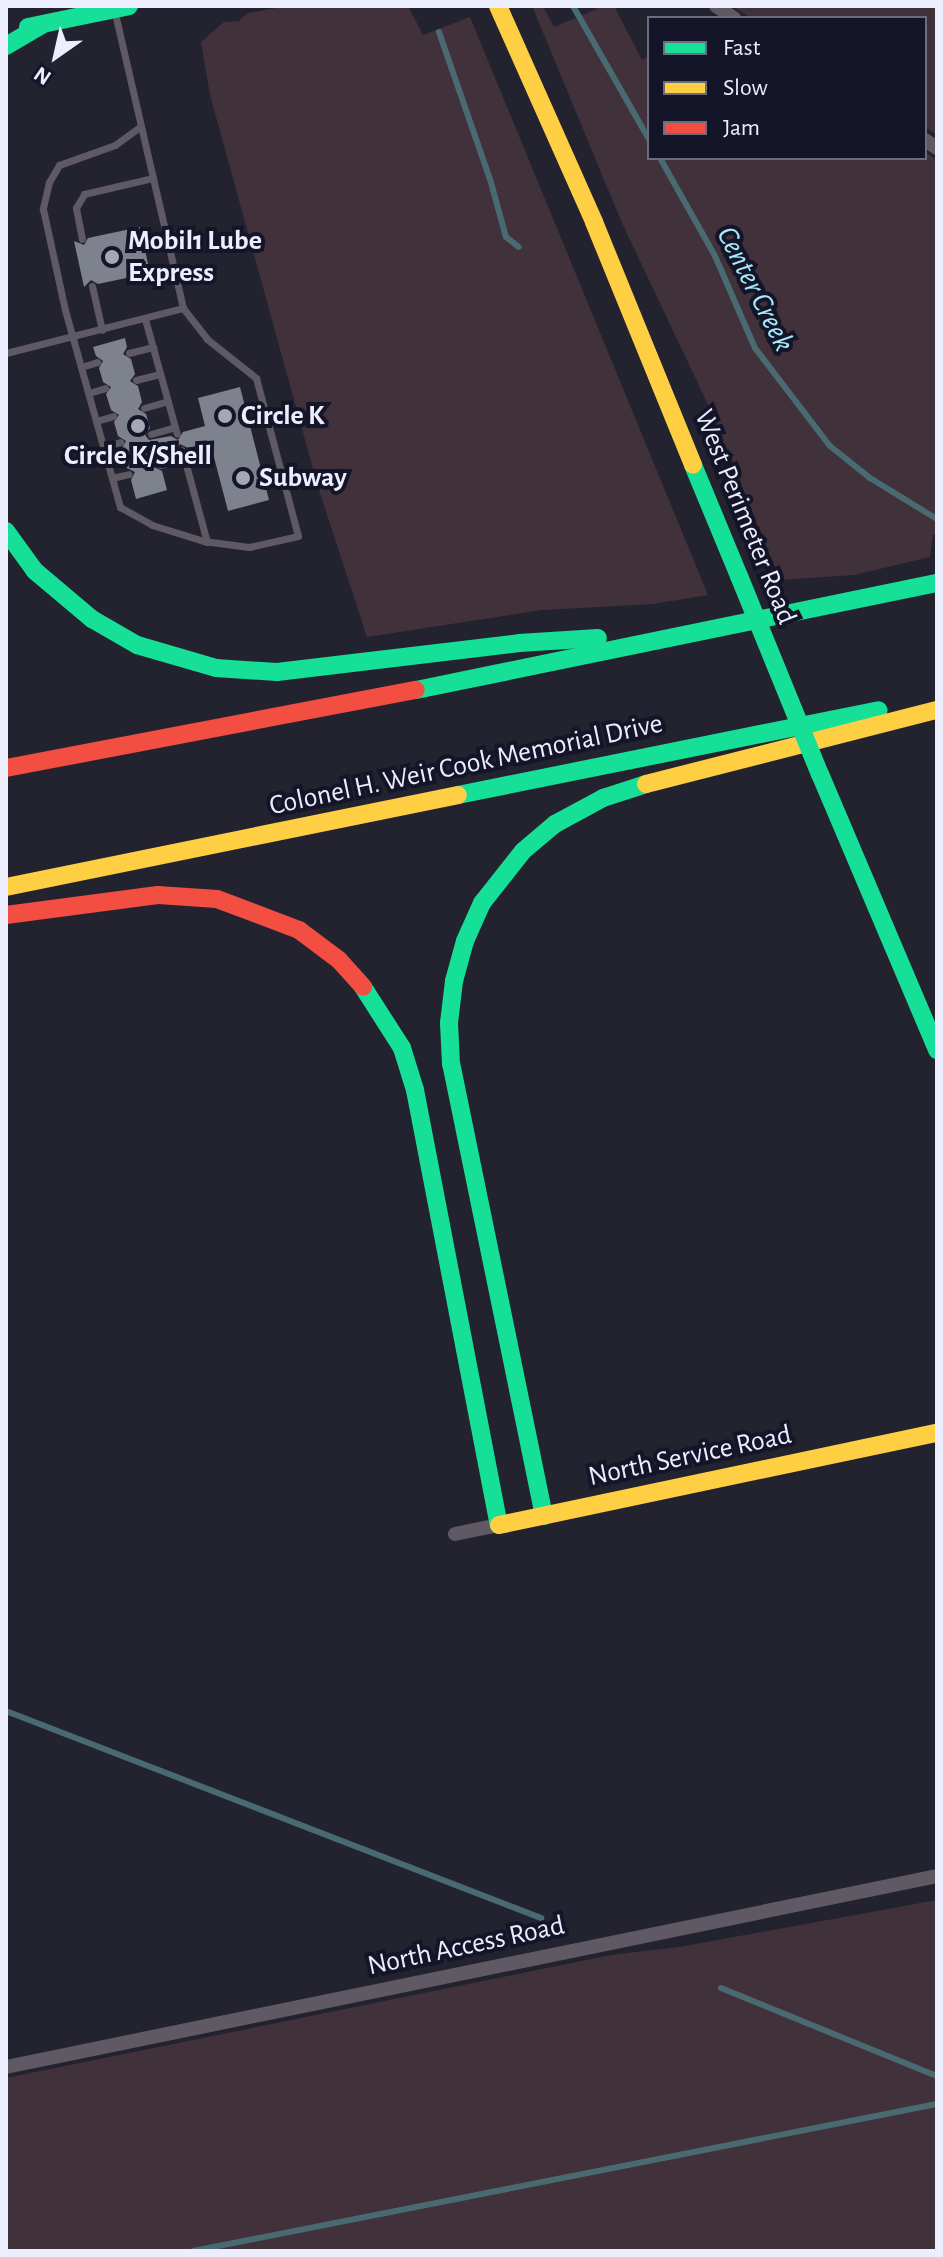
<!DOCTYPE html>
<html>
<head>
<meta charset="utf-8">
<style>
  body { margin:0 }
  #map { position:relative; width:943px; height:2257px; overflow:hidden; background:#23232f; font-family:"Alegreya Sans",sans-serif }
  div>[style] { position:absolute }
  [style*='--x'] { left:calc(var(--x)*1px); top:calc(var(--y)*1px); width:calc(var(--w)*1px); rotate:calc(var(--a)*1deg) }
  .green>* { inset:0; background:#40313a }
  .stream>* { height:6px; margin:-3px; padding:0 3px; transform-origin:3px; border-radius:3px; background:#4a6a72 }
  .building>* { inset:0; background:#7d828c }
  .lane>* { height:7px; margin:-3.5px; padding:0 3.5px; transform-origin:3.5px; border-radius:3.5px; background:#5e5963 }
  .street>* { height:14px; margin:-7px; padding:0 7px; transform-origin:7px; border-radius:7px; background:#5e5963 }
  .fast>* { height:18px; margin:-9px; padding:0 9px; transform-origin:9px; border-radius:9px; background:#16e098 }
  .slow>* { height:18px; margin:-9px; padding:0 9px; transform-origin:9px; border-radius:9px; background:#ffcf43 }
  .jam>* { height:18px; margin:-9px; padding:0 9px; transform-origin:9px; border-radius:9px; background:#f24e42 }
  .fast-bridge>* { height:18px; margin:-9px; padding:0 9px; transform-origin:9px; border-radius:9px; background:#16e098 }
  .dots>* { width:22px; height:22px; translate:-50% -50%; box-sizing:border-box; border:4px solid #15152a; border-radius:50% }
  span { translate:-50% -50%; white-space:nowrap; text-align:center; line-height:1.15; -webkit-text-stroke:8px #15152a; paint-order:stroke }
  .poi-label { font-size:28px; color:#eceefd; font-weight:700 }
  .left { translate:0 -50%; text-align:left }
  .street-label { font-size:28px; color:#eceefd }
  .water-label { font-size:30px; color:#a5eafa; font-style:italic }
  .frame { position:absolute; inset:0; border:8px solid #eceefd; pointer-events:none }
  .legend { position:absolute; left:647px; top:16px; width:280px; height:144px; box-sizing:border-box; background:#15152a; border:2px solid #6b6c7e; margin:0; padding:10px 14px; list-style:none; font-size:24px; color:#eceefd }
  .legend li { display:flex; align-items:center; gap:16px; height:40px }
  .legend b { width:40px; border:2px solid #6b6c7e }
  .north { position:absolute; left:16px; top:16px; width:80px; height:80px; -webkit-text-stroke:6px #15152a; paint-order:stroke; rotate:214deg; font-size:22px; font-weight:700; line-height:32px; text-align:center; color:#eceefd }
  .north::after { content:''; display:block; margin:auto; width:28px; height:36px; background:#eceefd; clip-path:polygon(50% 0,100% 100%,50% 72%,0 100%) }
</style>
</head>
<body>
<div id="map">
  <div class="green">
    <div style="clip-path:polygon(287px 6px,408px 6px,423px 35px,470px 17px,708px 595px,653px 604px,542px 610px,367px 637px,318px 487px,210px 95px,201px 42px,224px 22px,239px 21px,248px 13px)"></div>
    <div style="clip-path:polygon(532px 6px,543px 6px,554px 27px,597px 9px,595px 6px,614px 6px,642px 60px,649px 56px,649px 158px,925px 158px,925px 152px,937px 160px,937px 535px,933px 535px,930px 557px,854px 575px,780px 580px,711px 411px,622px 223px)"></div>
    <div style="clip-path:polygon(732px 6px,937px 6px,937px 135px,925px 127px,925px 18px,751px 18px)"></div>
    <div style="clip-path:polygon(937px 1900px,937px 2251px,6px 2251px,6px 2078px,611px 1955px,679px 1947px)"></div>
  </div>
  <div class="stream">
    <div style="--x:573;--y:6;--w:153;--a:60.3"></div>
    <div style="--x:439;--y:32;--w:156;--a:70.9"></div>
    <div style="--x:490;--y:179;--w:60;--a:74.6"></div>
    <div style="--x:506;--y:237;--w:16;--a:38"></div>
    <div style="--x:660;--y:158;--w:112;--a:60.7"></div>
    <div style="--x:715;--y:256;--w:100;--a:66.5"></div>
    <div style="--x:755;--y:348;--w:123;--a:52.6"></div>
    <div style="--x:830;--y:446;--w:51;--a:38.7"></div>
    <div style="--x:870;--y:478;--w:79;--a:31.5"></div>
    <div style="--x:6;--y:1711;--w:574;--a:21.15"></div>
    <div style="--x:721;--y:1988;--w:233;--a:22.2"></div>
    <div style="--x:193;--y:2251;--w:758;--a:-11.18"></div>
  </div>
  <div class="building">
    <div style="clip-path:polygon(140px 227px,150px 273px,98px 284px,91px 280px,84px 287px,74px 241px,84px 245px,88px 238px)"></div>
    <div style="clip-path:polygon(125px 338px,127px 347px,123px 354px,131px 359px,135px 374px,130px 381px,138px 386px,142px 402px,138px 409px,146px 414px,150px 428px,145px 435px,149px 440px,171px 436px,178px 440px,183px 432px,205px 426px,198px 398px,240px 387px,269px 500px,228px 511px,210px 442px,188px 448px,180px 444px,176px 452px,158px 457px,154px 467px,162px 471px,167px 490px,136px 499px,131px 480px,135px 472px,127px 468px,122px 448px,126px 441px,118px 436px,114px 422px,119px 415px,111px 410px,106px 394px,111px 387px,103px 382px,99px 368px,103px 361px,96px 356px,93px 347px)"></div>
  </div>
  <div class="lane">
    <div style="--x:141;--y:126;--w:32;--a:144"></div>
    <div style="--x:115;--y:145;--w:59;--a:160.3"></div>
    <div style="--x:59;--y:165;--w:20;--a:120"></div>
    <div style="--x:49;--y:182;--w:28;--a:103"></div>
    <div style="--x:43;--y:209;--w:103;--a:77.7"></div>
    <div style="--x:65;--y:310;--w:205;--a:74.4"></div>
    <div style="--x:120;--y:507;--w:37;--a:29"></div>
    <div style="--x:152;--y:525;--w:58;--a:17.2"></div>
    <div style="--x:82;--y:239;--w:32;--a:-101"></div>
    <div style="--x:76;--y:208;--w:16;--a:-60"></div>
    <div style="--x:84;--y:194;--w:71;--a:-13.1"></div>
    <div style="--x:92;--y:286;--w:45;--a:77.2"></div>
    <div style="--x:183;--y:308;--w:39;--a:52"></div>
    <div style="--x:207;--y:339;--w:63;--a:38.5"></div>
    <div style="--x:256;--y:378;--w:163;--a:75.1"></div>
    <div style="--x:298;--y:536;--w:50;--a:167.3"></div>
    <div style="--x:249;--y:547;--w:46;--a:-172.6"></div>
    <div style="--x:145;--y:319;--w:119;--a:74.5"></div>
    <div style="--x:6;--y:353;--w:183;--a:-14.3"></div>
    <div style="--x:183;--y:308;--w:303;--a:-103"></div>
    <div style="--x:129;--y:353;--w:25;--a:-14"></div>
    <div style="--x:81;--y:367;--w:17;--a:-17"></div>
    <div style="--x:136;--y:380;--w:25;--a:-14"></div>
    <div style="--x:89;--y:393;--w:17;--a:-17"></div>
    <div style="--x:144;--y:408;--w:25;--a:-16"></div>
    <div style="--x:96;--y:421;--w:18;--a:-16"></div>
    <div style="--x:151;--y:434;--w:25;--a:-16"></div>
    <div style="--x:103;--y:447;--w:18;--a:-16"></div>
    <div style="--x:182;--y:450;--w:95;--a:74.8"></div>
    <div style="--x:160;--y:465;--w:25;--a:-14"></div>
    <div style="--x:112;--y:478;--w:17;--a:-13"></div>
  </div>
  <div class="street">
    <div style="--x:716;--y:6;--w:22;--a:34"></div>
    <div style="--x:925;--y:140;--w:14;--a:34"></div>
    <div style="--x:455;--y:1534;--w:45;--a:-11.6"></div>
    <div style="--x:6;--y:2067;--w:950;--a:-11.59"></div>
  </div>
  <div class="fast">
    <div style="--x:28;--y:27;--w:103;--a:-11.7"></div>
    <div style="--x:6;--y:46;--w:42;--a:-30.3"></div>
    <div style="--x:693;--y:465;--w:120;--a:67.5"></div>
    <div style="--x:6;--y:531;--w:49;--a:54.1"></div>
    <div style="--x:35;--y:571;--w:75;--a:40.1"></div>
    <div style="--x:92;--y:619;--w:52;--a:30"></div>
    <div style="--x:137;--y:645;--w:82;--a:16.2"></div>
    <div style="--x:216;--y:668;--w:61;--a:3.8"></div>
    <div style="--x:277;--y:672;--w:244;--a:-6.8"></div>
    <div style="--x:519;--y:643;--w:79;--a:-3.6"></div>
    <div style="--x:416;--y:690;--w:532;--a:-11.61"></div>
    <div style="--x:820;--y:774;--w:300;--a:67"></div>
    <div style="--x:458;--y:795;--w:429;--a:-11.4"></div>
    <div style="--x:363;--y:987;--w:72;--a:57.4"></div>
    <div style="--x:402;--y:1048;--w:44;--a:72.8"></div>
    <div style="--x:415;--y:1090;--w:443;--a:79.1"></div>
    <div style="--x:544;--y:1516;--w:461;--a:-101.6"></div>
    <div style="--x:451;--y:1064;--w:41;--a:-92.8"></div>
    <div style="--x:449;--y:1023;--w:42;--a:-83.2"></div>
    <div style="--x:454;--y:981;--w:41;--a:-74.6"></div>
    <div style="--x:465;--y:941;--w:42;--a:-65.9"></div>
    <div style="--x:482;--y:903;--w:66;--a:-51.7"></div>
    <div style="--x:523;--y:851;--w:42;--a:-40.2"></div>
    <div style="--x:555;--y:824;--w:55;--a:-28.4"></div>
    <div style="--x:603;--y:798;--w:45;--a:-18"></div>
  </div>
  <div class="slow">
    <div style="--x:498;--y:6;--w:236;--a:66"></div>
    <div style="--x:594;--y:222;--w:262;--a:67.8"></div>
    <div style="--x:646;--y:784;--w:300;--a:-14.3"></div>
    <div style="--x:6;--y:887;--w:461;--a:-11.5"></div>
    <div style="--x:499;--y:1525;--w:448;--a:-11.9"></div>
  </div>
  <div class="jam">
    <div style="--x:6;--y:768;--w:417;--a:-10.8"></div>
    <div style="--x:6;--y:915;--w:153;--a:-7.5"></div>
    <div style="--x:158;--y:895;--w:59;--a:3.9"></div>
    <div style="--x:217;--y:899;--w:88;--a:20.7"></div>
    <div style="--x:299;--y:930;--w:50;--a:36.9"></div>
    <div style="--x:339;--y:960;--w:36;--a:48"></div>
  </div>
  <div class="fast-bridge">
    <div style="--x:739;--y:576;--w:214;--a:67.8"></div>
  </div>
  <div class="dots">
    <div style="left:112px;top:257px;background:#a6a7b5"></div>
    <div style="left:225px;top:416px;background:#a6a7b5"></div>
    <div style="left:138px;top:426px;background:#a6a7b5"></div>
    <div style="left:243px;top:478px;background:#a6a7b5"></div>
  </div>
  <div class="poi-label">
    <span class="left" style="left:128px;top:257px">Mobil1 Lube<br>Express</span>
    <span class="left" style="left:241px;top:416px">Circle K</span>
    <span style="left:138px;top:456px">Circle K/Shell</span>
    <span class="left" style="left:259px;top:478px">Subway</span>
  </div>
  <div class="street-label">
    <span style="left:745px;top:517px;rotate:68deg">West Perimeter Road</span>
    <span style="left:466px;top:765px;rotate:-12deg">Colonel H. Weir Cook Memorial Drive</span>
    <span style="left:690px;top:1456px;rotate:-12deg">North Service Road</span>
    <span style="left:466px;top:1946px;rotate:-12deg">North Access Road</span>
  </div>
  <div class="water-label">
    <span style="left:755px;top:289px;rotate:63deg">Center Creek</span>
  </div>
  <div class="frame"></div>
  <ul class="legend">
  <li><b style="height:10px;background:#16e098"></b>Fast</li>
  <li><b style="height:10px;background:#ffcf43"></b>Slow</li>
  <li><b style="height:10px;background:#f24e42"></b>Jam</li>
  </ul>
  <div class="north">N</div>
</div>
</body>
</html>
